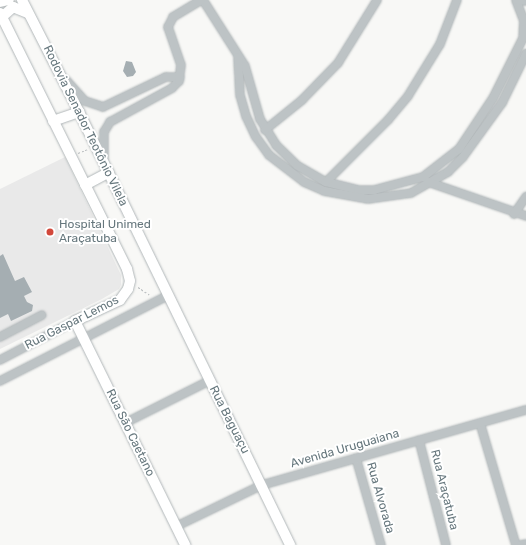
<!DOCTYPE html>
<html>
<head>
<meta charset="utf-8">
<style>
  body { margin:0 }
  #map { position:relative; width:526px; height:545px; overflow:hidden; background:#f8f8f6; font-family:Rubik,sans-serif }
  div>[style] { position:absolute }
  [style*='--x'] { left:calc(var(--x)*1px); top:calc(var(--y)*1px); width:calc(var(--w)*1px); rotate:calc(var(--a)*1deg) }
  .built>* { inset:0; background:#e9e9e9 }
  .building>* { inset:0; background:#a5aeb2 }
  .path>* { height:1px; margin-top:-0.5px; transform-origin:0; background:repeating-linear-gradient(90deg,#b8bcbe 0 2px,transparent 0 4px) }
  .roads { filter:drop-shadow(0 0 1px #b1b7b9) drop-shadow(0 0 1px #b1b7b9) }
  .minor>* { height:8px; margin:-4px; padding:0 4px; transform-origin:4px; border-radius:4px; background:#bdc3c5 }
  .major>* { height:10px; margin:-5px; padding:0 5px; transform-origin:5px; border-radius:5px; background:#fff }
  .dots>* { width:11px; height:11px; translate:-50% -50%; box-sizing:border-box; border:2px solid #fff; border-radius:50% }
  span { translate:-50% -50%; white-space:nowrap; text-align:center; line-height:1.15; -webkit-text-stroke:4px #fff; paint-order:stroke }
  .street-label { font-size:12px; color:#66777d }
  .poi-label { font-size:12px; color:#66777d }
  .left { translate:0 -50%; text-align:left }
</style>
</head>
<body>
<div id="map">
  <div class="built">
    <div style="clip-path:polygon(65px 157px,121px 275px,121px 285px,119px 289px,102px 299px,0 349px,0 189px)"></div>
  </div>
  <div class="building">
    <div style="clip-path:polygon(126px 61px,132px 62px,136px 72px,133px 76px,127px 77px,123px 71px)"></div>
    <div style="clip-path:polygon(3px 254px,15px 281px,24px 277px,32px 292px,24px 296px,27px 302px,33px 305px,32px 311px,11px 321px,8px 314px,0 318px,0 256px)"></div>
  </div>
  <div class="path">
    <div style="--x:78;--y:153;--w:11;--a:-22"></div>
    <div style="--x:138;--y:287;--w:14;--a:34"></div>
  </div>
  <div class="roads">
    <div class="minor">
      <div style="--x:203;--y:0;--w:78;--a:57.5"></div>
      <div style="--x:245;--y:66;--w:55;--a:74.2"></div>
      <div style="--x:260;--y:119;--w:31;--a:58"></div>
      <div style="--x:276;--y:145;--w:30;--a:44"></div>
      <div style="--x:298;--y:166;--w:32;--a:30"></div>
      <div style="--x:326;--y:182;--w:33;--a:14"></div>
      <div style="--x:358;--y:190;--w:16;--a:0"></div>
      <div style="--x:374;--y:190;--w:51;--a:-14.9"></div>
      <div style="--x:423;--y:177;--w:46;--a:-37.9"></div>
      <div style="--x:459;--y:149;--w:61;--a:-56.3"></div>
      <div style="--x:493;--y:98;--w:67;--a:-63.4"></div>
      <div style="--x:523;--y:38;--w:17;--a:-87"></div>
      <div style="--x:524;--y:21;--w:22;--a:-111"></div>
      <div style="--x:517;--y:0;--w:9;--a:6"></div>
      <div style="--x:238;--y:57;--w:38;--a:87"></div>
      <div style="--x:240;--y:95;--w:22;--a:74"></div>
      <div style="--x:246;--y:116;--w:23;--a:65"></div>
      <div style="--x:256;--y:137;--w:22;--a:54"></div>
      <div style="--x:269;--y:155;--w:44;--a:37.6"></div>
      <div style="--x:304;--y:182;--w:22;--a:24"></div>
      <div style="--x:324;--y:191;--w:45;--a:10.3"></div>
      <div style="--x:368;--y:199;--w:43;--a:-7.9"></div>
      <div style="--x:411;--y:193;--w:43;--a:-29.6"></div>
      <div style="--x:448;--y:172;--w:21;--a:-45"></div>
      <div style="--x:463;--y:157;--w:67;--a:-54.2"></div>
      <div style="--x:502;--y:103;--w:55;--a:-63.9"></div>
      <div style="--x:66;--y:80;--w:28;--a:48"></div>
      <div style="--x:85;--y:101;--w:19;--a:18"></div>
      <div style="--x:103;--y:107;--w:70;--a:-25.5"></div>
      <div style="--x:166;--y:77;--w:14;--a:0"></div>
      <div style="--x:265;--y:130;--w:48;--a:-39"></div>
      <div style="--x:302;--y:100;--w:52;--a:-45.8"></div>
      <div style="--x:338;--y:63;--w:74;--a:-58.2"></div>
      <div style="--x:104;--y:159;--w:27;--a:-90"></div>
      <div style="--x:104;--y:132;--w:12;--a:-59"></div>
      <div style="--x:110;--y:122;--w:71;--a:-28.7"></div>
      <div style="--x:172;--y:88;--w:10;--a:-45"></div>
      <div style="--x:179;--y:81;--w:16;--a:-83"></div>
      <div style="--x:181;--y:65;--w:40;--a:-108.9"></div>
      <div style="--x:168;--y:27;--w:11;--a:-63"></div>
      <div style="--x:173;--y:17;--w:33;--a:-31"></div>
      <div style="--x:326;--y:182;--w:88;--a:-45"></div>
      <div style="--x:388;--y:120;--w:31;--a:-50"></div>
      <div style="--x:408;--y:96;--w:61;--a:-58.4"></div>
      <div style="--x:440;--y:44;--w:47;--a:-68.9"></div>
      <div style="--x:428;--y:182;--w:104;--a:19.1"></div>
      <div style="--x:514;--y:214;--w:21;--a:-55"></div>
      <div style="--x:0;--y:337;--w:47;--a:-27.6"></div>
      <div style="--x:0;--y:360;--w:85;--a:-27.5"></div>
      <div style="--x:0;--y:381;--w:187;--a:-27"></div>
      <div style="--x:125;--y:423;--w:94;--a:-26.6"></div>
      <div style="--x:480;--y:423;--w:127;--a:73.6"></div>
      <div style="--x:419;--y:440;--w:108;--a:75.6"></div>
      <div style="--x:356;--y:458;--w:91;--a:74"></div>
      <div style="--x:177;--y:526;--w:94;--a:-25.8"></div>
      <div style="--x:262;--y:485;--w:274;--a:-15.9"></div>
      <div style="--x:521;--y:545;--w:5;--a:-11"></div>
    </div>
    <div class="major">
      <div style="--x:22;--y:0;--w:126;--a:63"></div>
      <div style="--x:79;--y:112;--w:482;--a:64"></div>
      <div style="--x:0;--y:2;--w:9;--a:-13"></div>
      <div style="--x:0;--y:13;--w:286;--a:63.6"></div>
      <div style="--x:127;--y:269;--w:12;--a:76"></div>
      <div style="--x:130;--y:281;--w:8;--a:104"></div>
      <div style="--x:128;--y:289;--w:14;--a:126"></div>
      <div style="--x:120;--y:300;--w:50;--a:155"></div>
      <div style="--x:75;--y:321;--w:250;--a:63.8"></div>
      <div style="--x:2;--y:17;--w:15;--a:-42"></div>
      <div style="--x:13;--y:7;--w:16;--a:22"></div>
      <div style="--x:53;--y:121;--w:28;--a:-19"></div>
      <div style="--x:85;--y:185;--w:27;--a:-28"></div>
    </div>
  </div>
  <div class="dots">
    <div style="left:50px;top:232px;background:#d2483b"></div>
  </div>
  <div class="street-label">
    <span style="left:85px;top:126px;rotate:64deg">Rodovia Senador Teotônio Vilela</span>
    <span style="left:72px;top:323px;rotate:-27deg">Rua Gaspar Lemos</span>
    <span style="left:229px;top:420px;rotate:63deg">Rua Baguaçu</span>
    <span style="left:130px;top:433px;rotate:64deg">Rua São Caetano</span>
    <span style="left:345px;top:449px;rotate:-16deg">Avenida Uruguaiana</span>
    <span style="left:444px;top:490px;rotate:76deg">Rua Araçatuba</span>
    <span style="left:380px;top:498px;rotate:74deg">Rua Alvorada</span>
  </div>
  <div class="poi-label">
    <span class="left" style="left:59px;top:232px">Hospital Unimed<br>Araçatuba</span>
  </div>
</div>
</body>
</html>
